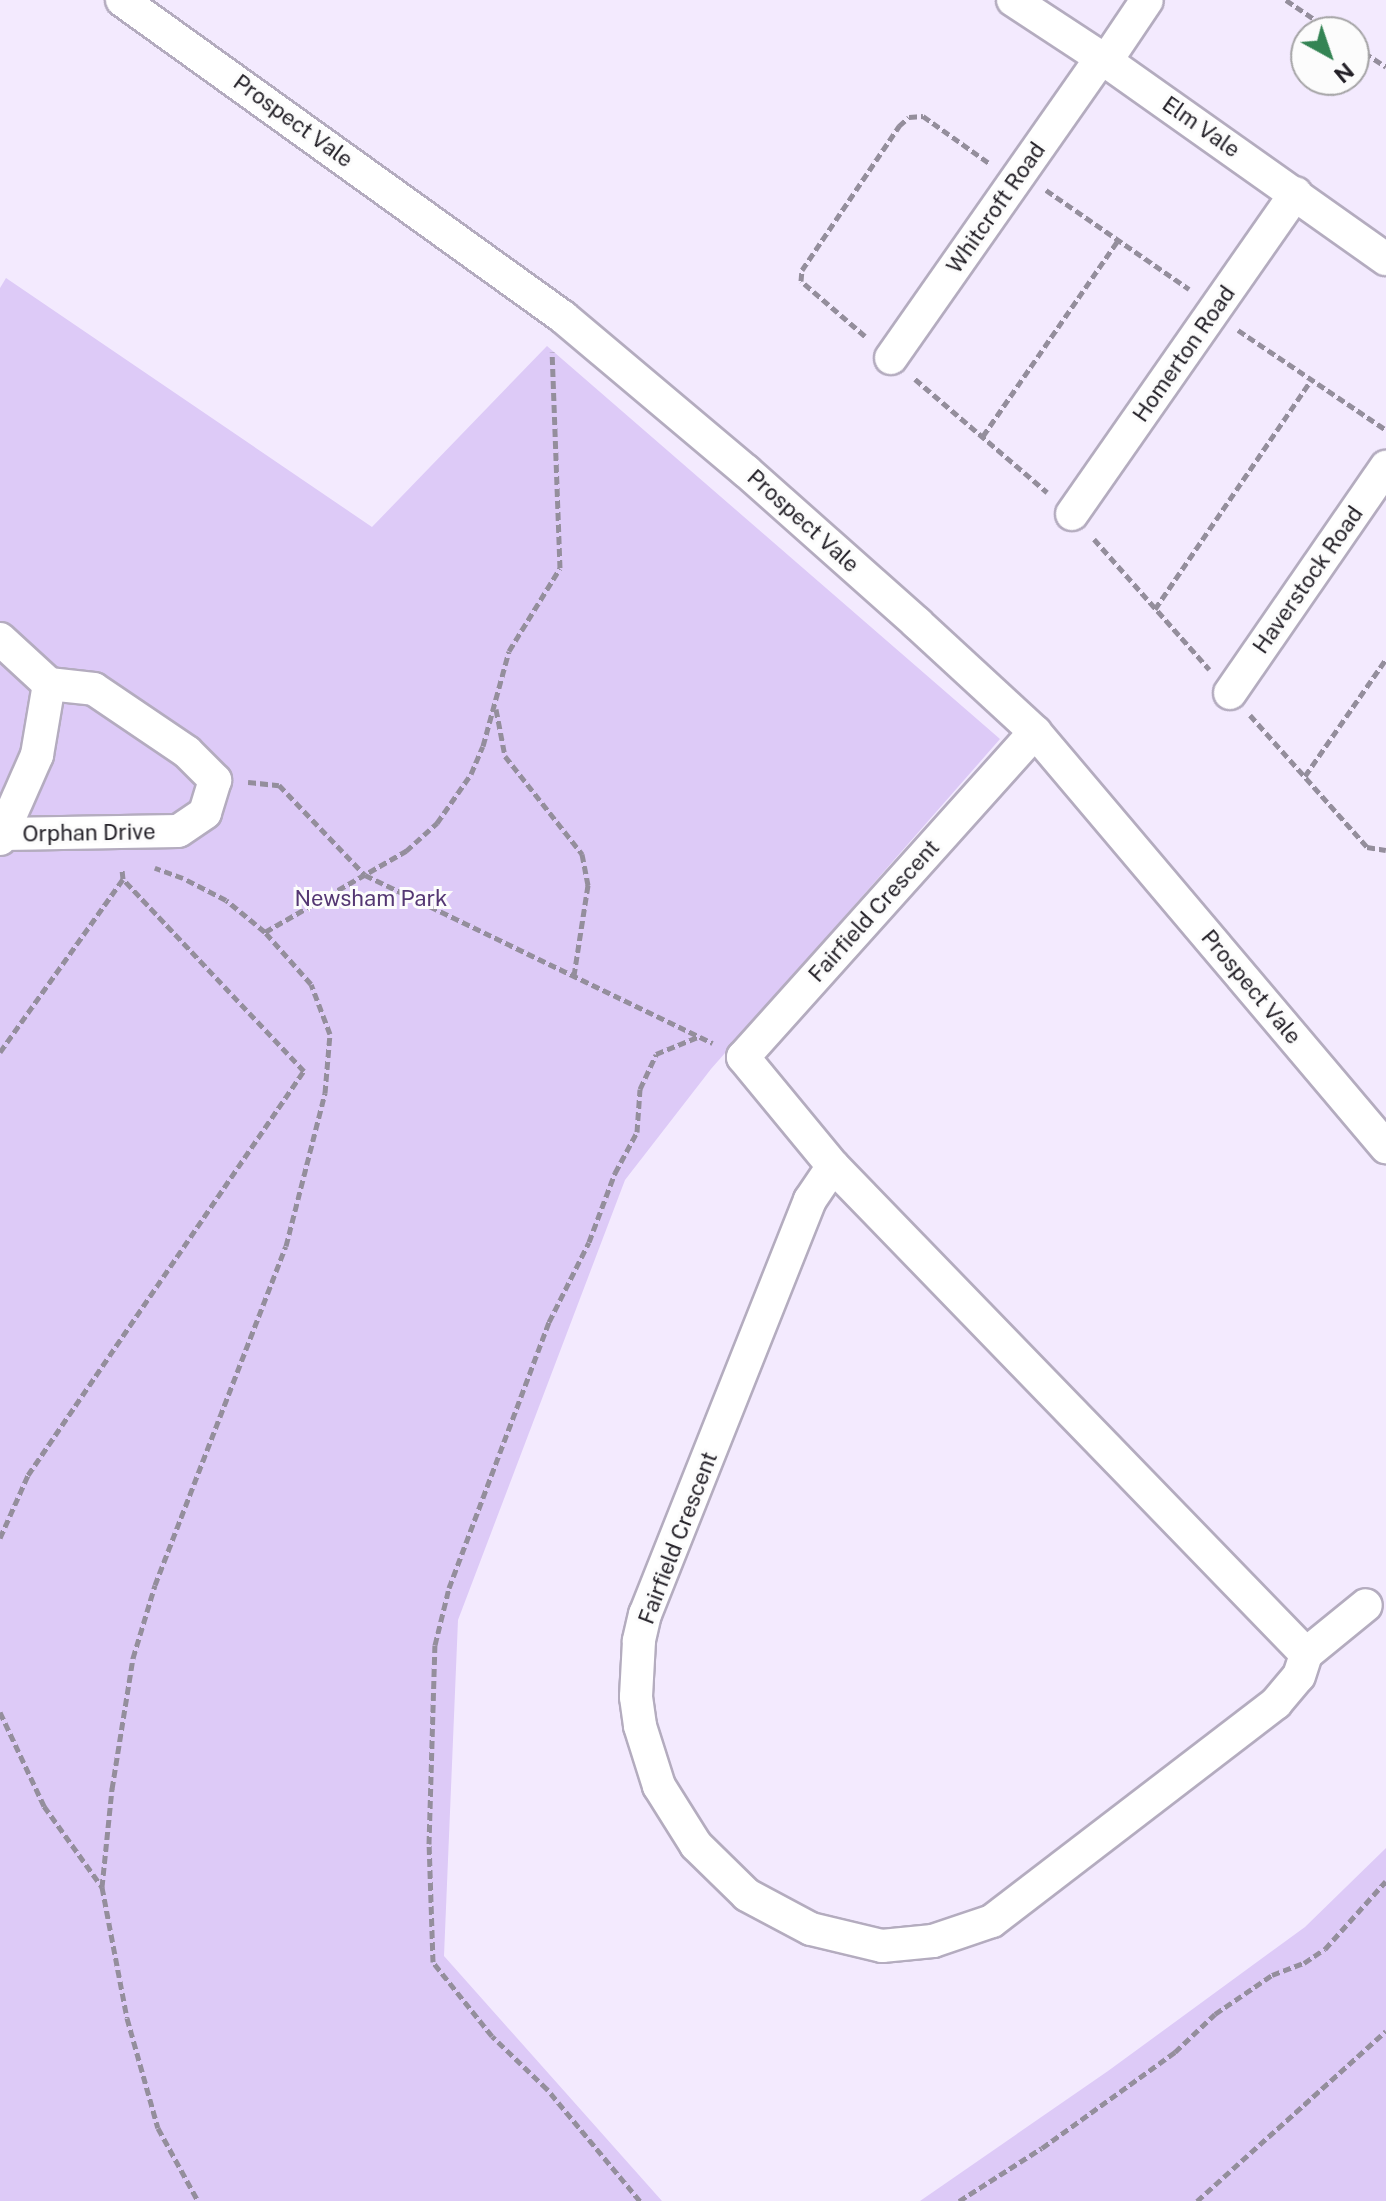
<!DOCTYPE html>
<style>
body{margin:0}
#map{position:relative;width:1386px;height:2201px;overflow:hidden;background:#f3eafe;font-family:"Public Sans",sans-serif}
div>[style]{position:absolute}
.green>*{inset:0;background:#ddcaf7}
.path>*{height:5px;margin-top:-2.5px;transform-origin:0;background:repeating-linear-gradient(90deg,#948e9c 0 8px,transparent 0 12px)}
.roads{filter:drop-shadow(2px 0 #b4acbf) drop-shadow(-2px 0 #b4acbf) drop-shadow(0 2px #b4acbf) drop-shadow(0 -2px #b4acbf)}
.minor>*{height:32px;margin:-16px;padding:0 16px;transform-origin:16px;border-radius:16px;background:#fff}
span{translate:-50% -50%;white-space:nowrap;text-align:center;line-height:1.15;-webkit-text-stroke:6px #fcfcfc;paint-order:stroke}
.street-label{font-size:22px;color:#221f26}
.park-label{font-size:22px;color:#543773}
.north{position:absolute;left:1290px;top:16px;width:80px;height:80px;box-sizing:border-box;background:#fcfcfc;border:2px solid #a5a4a6;border-radius:50%;rotate:140deg;font-size:22px;font-weight:700;line-height:32px;text-align:center;color:#221f26}
.north::after{content:'';display:block;margin:auto;width:28px;height:36px;background:#348454;clip-path:polygon(50% 0,100% 100%,50% 72%,0 100%)}
</style>
<div id="map">
<div class="green">
<div style="clip-path:polygon(6px 278px,372px 527px,547px 346px,1000px 739px,711px 1069px,625px 1180px,458px 1620px,444px 1956px,662px 2201px,0 2201px,0 288px)"></div>
<div style="clip-path:polygon(1386px 1848px,1386px 2201px,920px 2201px,1108px 2071px,1305px 1927px)"></div>
</div>
<div class="path">
<div style="left:1286px;top:0;width:57px;rotate:34.2deg"></div>
<div style="left:1354px;top:46px;width:38px;rotate:33deg"></div>
<div style="left:1046px;top:190px;width:174px;rotate:34.7deg"></div>
<div style="left:1238px;top:330px;width:179px;rotate:34deg"></div>
<div style="left:865px;top:336px;width:84px;rotate:-139.3deg"></div>
<div style="left:801px;top:281px;width:11px;rotate:-85deg"></div>
<div style="left:802px;top:270px;width:174px;rotate:-56deg"></div>
<div style="left:899px;top:126px;width:13px;rotate:-42deg"></div>
<div style="left:909px;top:117px;width:14px;rotate:-4deg"></div>
<div style="left:923px;top:116px;width:81px;rotate:35.5deg"></div>
<div style="left:915px;top:379px;width:174px;rotate:40.6deg"></div>
<div style="left:983px;top:436px;width:238px;rotate:-55.4deg"></div>
<div style="left:1094px;top:539px;width:174px;rotate:48.5deg"></div>
<div style="left:1155px;top:609px;width:277px;rotate:-55.7deg"></div>
<div style="left:496px;top:709px;width:48px;rotate:79.2deg"></div>
<div style="left:505px;top:756px;width:125px;rotate:51.8deg"></div>
<div style="left:582px;top:854px;width:32px;rotate:79deg"></div>
<div style="left:588px;top:885px;width:91px;rotate:98.8deg"></div>
<div style="left:1250px;top:715px;width:176px;rotate:48.4deg"></div>
<div style="left:1367px;top:847px;width:19px;rotate:9deg"></div>
<div style="left:1305px;top:776px;width:142px;rotate:-55.3deg"></div>
<div style="left:248px;top:782px;width:31px;rotate:6deg"></div>
<div style="left:279px;top:785px;width:124px;rotate:46.3deg"></div>
<div style="left:365px;top:875px;width:386px;rotate:25.8deg"></div>
<div style="left:265px;top:932px;width:163px;rotate:-29.9deg"></div>
<div style="left:406px;top:851px;width:42px;rotate:-42.1deg"></div>
<div style="left:437px;top:823px;width:60px;rotate:-55.2deg"></div>
<div style="left:471px;top:774px;width:30px;rotate:-67deg"></div>
<div style="left:483px;top:746px;width:98px;rotate:-74.7deg"></div>
<div style="left:509px;top:651px;width:97px;rotate:-58.4deg"></div>
<div style="left:560px;top:568px;width:216px;rotate:-92.1deg"></div>
<div style="left:0;top:1052px;width:212px;rotate:-54.6deg"></div>
<div style="left:123px;top:879px;width:10px;rotate:-96deg"></div>
<div style="left:0;top:1538px;width:69px;rotate:-66deg"></div>
<div style="left:28px;top:1475px;width:489px;rotate:-55.7deg"></div>
<div style="left:304px;top:1071px;width:264px;rotate:-133.3deg"></div>
<div style="left:0;top:1712px;width:104px;rotate:64.9deg"></div>
<div style="left:44px;top:1806px;width:100px;rotate:54.4deg"></div>
<div style="left:102px;top:1887px;width:133px;rotate:79.2deg"></div>
<div style="left:127px;top:2018px;width:114px;rotate:74.3deg"></div>
<div style="left:158px;top:2128px;width:83px;rotate:61.3deg"></div>
<div style="left:102px;top:1887px;width:99px;rotate:-84.2deg"></div>
<div style="left:112px;top:1789px;width:133px;rotate:-80.9deg"></div>
<div style="left:133px;top:1658px;width:76px;rotate:-73.2deg"></div>
<div style="left:155px;top:1585px;width:363px;rotate:-68.9deg"></div>
<div style="left:286px;top:1246px;width:158px;rotate:-75.7deg"></div>
<div style="left:325px;top:1093px;width:59px;rotate:-85.2deg"></div>
<div style="left:330px;top:1034px;width:53px;rotate:-110.8deg"></div>
<div style="left:311px;top:984px;width:69px;rotate:-131.5deg"></div>
<div style="left:265px;top:932px;width:50px;rotate:-140.6deg"></div>
<div style="left:226px;top:900px;width:48px;rotate:-152.9deg"></div>
<div style="left:183px;top:878px;width:30px;rotate:-160deg"></div>
<div style="left:640px;top:2201px;width:146px;rotate:-129.7deg"></div>
<div style="left:547px;top:2089px;width:76px;rotate:-136.1deg"></div>
<div style="left:492px;top:2036px;width:95px;rotate:-128.6deg"></div>
<div style="left:433px;top:1962px;width:118px;rotate:-91.9deg"></div>
<div style="left:429px;top:1844px;width:199px;rotate:-88.3deg"></div>
<div style="left:435px;top:1645px;width:59px;rotate:-76.2deg"></div>
<div style="left:449px;top:1588px;width:284px;rotate:-69.4deg"></div>
<div style="left:549px;top:1322px;width:89px;rotate:-63.4deg"></div>
<div style="left:589px;top:1242px;width:74px;rotate:-69.4deg"></div>
<div style="left:615px;top:1173px;width:47px;rotate:-61.8deg"></div>
<div style="left:637px;top:1132px;width:43px;rotate:-86deg"></div>
<div style="left:640px;top:1089px;width:38px;rotate:-65deg"></div>
<div style="left:656px;top:1054px;width:48px;rotate:-22.2deg"></div>
<div style="left:959px;top:2201px;width:98px;rotate:-32.6deg"></div>
<div style="left:1042px;top:2148px;width:164px;rotate:-35.8deg"></div>
<div style="left:1175px;top:2052px;width:55px;rotate:-43.5deg"></div>
<div style="left:1215px;top:2014px;width:69px;rotate:-34.4deg"></div>
<div style="left:1272px;top:1975px;width:34px;rotate:-21deg"></div>
<div style="left:1304px;top:1963px;width:25px;rotate:-34deg"></div>
<div style="left:1325px;top:1949px;width:91px;rotate:-48.1deg"></div>
<div style="left:1197px;top:2201px;width:254px;rotate:-42deg"></div>
</div>
<div class="roads">
<div class="minor">
<div style="left:122px;top:0;width:543px;rotate:35.71deg"></div>
<div style="left:563px;top:317px;width:239px;rotate:40.1deg"></div>
<div style="left:746px;top:471px;width:229px;rotate:41.6deg"></div>
<div style="left:917px;top:623px;width:161px;rotate:42.7deg"></div>
<div style="left:1035px;top:732px;width:544px;rotate:49.78deg"></div>
<div style="left:1013px;top:0;width:111px;rotate:33.3deg"></div>
<div style="left:1106px;top:61px;width:343px;rotate:35.3deg"></div>
<div style="left:1106px;top:61px;width:73px;rotate:-56.1deg"></div>
<div style="left:891px;top:358px;width:366px;rotate:-55deg"></div>
<div style="left:1072px;top:514px;width:391px;rotate:-55.1deg"></div>
<div style="left:0;top:639px;width:67px;rotate:42.6deg"></div>
<div style="left:49px;top:684px;width:45px;rotate:6.3deg"></div>
<div style="left:94px;top:689px;width:112px;rotate:34.1deg"></div>
<div style="left:187px;top:752px;width:40px;rotate:45deg"></div>
<div style="left:215px;top:780px;width:34px;rotate:107deg"></div>
<div style="left:205px;top:813px;width:32px;rotate:146deg"></div>
<div style="left:178px;top:831px;width:174px;rotate:179deg"></div>
<div style="left:1230px;top:693px;width:275px;rotate:-55.4deg"></div>
<div style="left:1035px;top:732px;width:437px;rotate:131.9deg"></div>
<div style="left:743px;top:1057px;width:141px;rotate:50.5deg"></div>
<div style="left:833px;top:1166px;width:680px;rotate:45.89deg"></div>
<div style="left:0;top:839px;width:92px;rotate:-66.2deg"></div>
<div style="left:37px;top:755px;width:72px;rotate:-80.4deg"></div>
<div style="left:833px;top:1166px;width:41px;rotate:124.1deg"></div>
<div style="left:810px;top:1200px;width:446px;rotate:111.7deg"></div>
<div style="left:645px;top:1614px;width:28px;rotate:103deg"></div>
<div style="left:639px;top:1641px;width:56px;rotate:93.1deg"></div>
<div style="left:636px;top:1697px;width:29px;rotate:82deg"></div>
<div style="left:640px;top:1726px;width:63px;rotate:72.4deg"></div>
<div style="left:659px;top:1786px;width:70px;rotate:57.9deg"></div>
<div style="left:696px;top:1845px;width:71px;rotate:44.4deg"></div>
<div style="left:747px;top:1895px;width:72px;rotate:28deg"></div>
<div style="left:811px;top:1929px;width:73px;rotate:13.5deg"></div>
<div style="left:882px;top:1946px;width:51px;rotate:-5.6deg"></div>
<div style="left:933px;top:1941px;width:62px;rotate:-18.7deg"></div>
<div style="left:992px;top:1921px;width:358px;rotate:-37.5deg"></div>
<div style="left:1276px;top:1703px;width:35px;rotate:-50deg"></div>
<div style="left:1299px;top:1676px;width:23px;rotate:-72deg"></div>
<div style="left:1306px;top:1654px;width:77px;rotate:-39.2deg"></div>
</div>
</div>
<div class="street-label">
<span style="left:293px;top:121px;rotate:36deg">Prospect Vale</span>
<span style="left:1201px;top:127px;rotate:35deg">Elm Vale</span>
<span style="left:996px;top:208px;rotate:-55deg">Whitcroft Road</span>
<span style="left:1184px;top:354px;rotate:-55deg">Homerton Road</span>
<span style="left:803px;top:521px;rotate:42deg">Prospect Vale</span>
<span style="left:1308px;top:580px;rotate:-55deg">Haverstock Road</span>
<span style="left:89px;top:833px;rotate:-1deg">Orphan Drive</span>
<span style="left:874px;top:911px;rotate:-48deg">Fairfield Crescent</span>
<span style="left:1251px;top:987px;rotate:50deg">Prospect Vale</span>
<span style="left:678px;top:1538px;rotate:-69deg">Fairfield Crescent</span>
</div>
<div class="park-label">
<span style="left:371px;top:899px">Newsham Park</span>
</div>
<div class="north">N</div>
</div>
